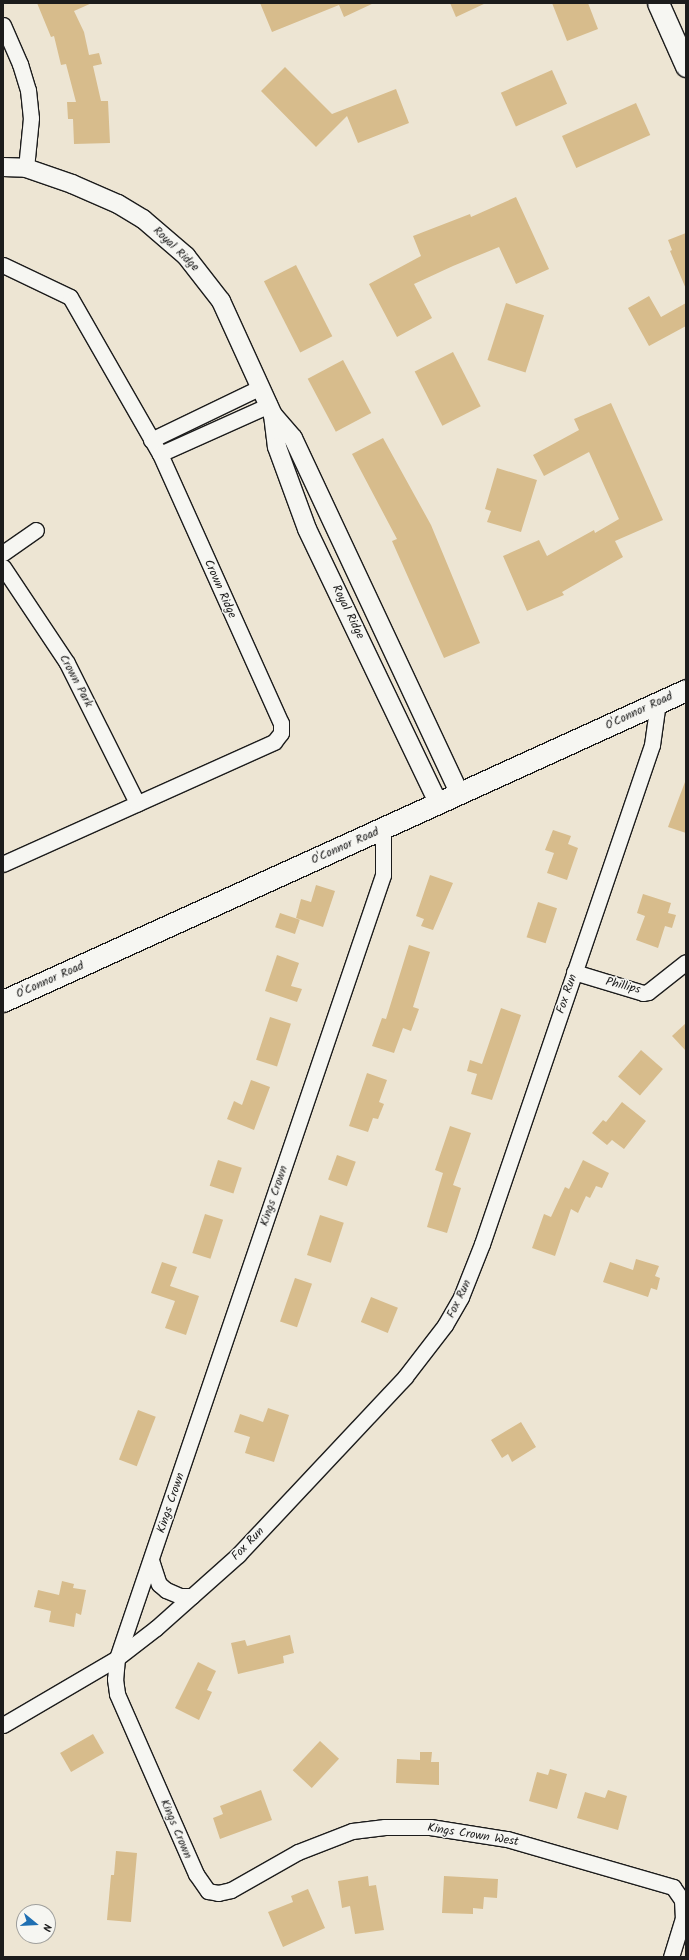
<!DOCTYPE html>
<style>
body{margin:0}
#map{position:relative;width:689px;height:1960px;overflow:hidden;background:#ede5d3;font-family:Kalam,sans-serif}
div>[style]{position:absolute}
.building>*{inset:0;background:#d7bc8c;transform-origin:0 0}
.roads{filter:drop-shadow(1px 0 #1c1c1c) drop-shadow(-1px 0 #1c1c1c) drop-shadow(0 1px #1c1c1c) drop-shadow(0 -1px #1c1c1c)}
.minor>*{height:15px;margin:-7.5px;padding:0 7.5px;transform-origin:7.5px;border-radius:7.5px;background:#f6f6f2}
.tertiary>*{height:18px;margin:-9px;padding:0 9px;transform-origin:9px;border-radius:9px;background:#f6f6f2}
.secondary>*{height:21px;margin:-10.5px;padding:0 10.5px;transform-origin:10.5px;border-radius:10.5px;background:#f6f6f2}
span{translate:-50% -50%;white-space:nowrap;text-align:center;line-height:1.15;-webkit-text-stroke:3px #f6f6f2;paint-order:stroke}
.street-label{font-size:12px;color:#1c1c1c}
.frame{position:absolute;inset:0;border:4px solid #1c1c1c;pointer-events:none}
.north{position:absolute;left:16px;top:1904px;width:40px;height:40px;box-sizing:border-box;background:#f6f6f2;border:1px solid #9f9f9c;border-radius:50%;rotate:108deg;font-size:11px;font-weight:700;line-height:16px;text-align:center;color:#1c1c1c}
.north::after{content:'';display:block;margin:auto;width:14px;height:18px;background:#1f6fb2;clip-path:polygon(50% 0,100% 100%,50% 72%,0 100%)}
</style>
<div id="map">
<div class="building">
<div style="clip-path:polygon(37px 3px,92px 3px,74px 11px,84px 32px,89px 55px,99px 53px,102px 64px,93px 66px,101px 101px,108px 101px,110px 143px,74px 144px,73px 119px,68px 119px,67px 102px,76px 102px,66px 64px,61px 65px,54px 36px,51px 37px)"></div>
<div style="clip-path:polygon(260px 3px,374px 3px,344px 17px,339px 5px,272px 32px)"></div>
<div style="clip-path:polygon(450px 3px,486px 3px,456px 17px)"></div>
<div style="clip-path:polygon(552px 3px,588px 3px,598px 29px,567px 41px)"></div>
<div style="clip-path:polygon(285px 67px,332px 114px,396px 89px,409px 123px,358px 143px,347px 116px,316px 147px,261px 91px)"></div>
<div style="left:552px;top:70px;width:37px;height:56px;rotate:66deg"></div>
<div style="left:636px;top:103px;width:35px;height:81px;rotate:66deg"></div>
<div style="clip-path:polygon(516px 197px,549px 269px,516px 284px,499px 247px,453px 266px,414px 284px,432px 318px,397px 337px,369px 284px,421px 256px,413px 236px,470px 214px,471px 217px)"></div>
<div style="clip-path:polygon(686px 233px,686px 289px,670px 251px,672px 250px,668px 240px)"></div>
<div style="left:296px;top:265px;width:80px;height:36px;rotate:63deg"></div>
<div style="clip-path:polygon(649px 296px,661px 317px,686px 303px,686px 326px,649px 346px,628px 308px)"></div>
<div style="left:506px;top:303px;width:40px;height:60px;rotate:18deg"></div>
<div style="left:453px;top:352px;width:61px;height:43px;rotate:63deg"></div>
<div style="left:343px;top:360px;width:60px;height:40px;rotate:62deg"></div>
<div style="clip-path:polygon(611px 403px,663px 520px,615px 541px,623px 557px,562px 592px,564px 595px,527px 611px,503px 556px,539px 540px,547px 556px,594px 530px,595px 533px,619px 519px,589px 452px,544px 476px,533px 455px,579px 430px,574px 419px)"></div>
<div style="clip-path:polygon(383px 438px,431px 525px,480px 643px,444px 658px,392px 541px,397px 539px,352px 454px)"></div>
<div style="clip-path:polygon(497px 468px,537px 480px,521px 532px,487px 522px,491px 511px,485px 509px)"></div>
<div style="clip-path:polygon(685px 782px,686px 782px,686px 833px,668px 827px)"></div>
<div style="clip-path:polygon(553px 830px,571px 836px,568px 844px,578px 848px,567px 880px,547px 873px,554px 853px,545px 850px)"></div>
<div style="clip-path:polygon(430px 875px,453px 883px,433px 930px,421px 926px,424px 919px,416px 916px)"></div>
<div style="clip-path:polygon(316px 885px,335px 891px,323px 927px,296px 918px,301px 899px,311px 902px)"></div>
<div style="clip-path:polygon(643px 894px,671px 903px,668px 913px,676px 915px,672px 928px,665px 926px,658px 948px,636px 940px,645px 916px,637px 913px)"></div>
<div style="left:538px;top:902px;width:20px;height:37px;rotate:18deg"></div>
<div style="left:280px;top:913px;width:21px;height:15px;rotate:19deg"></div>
<div style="clip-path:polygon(409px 945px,430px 952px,413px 1007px,419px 1009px,411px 1031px,403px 1028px,394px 1053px,372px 1046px,382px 1018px,386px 1019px)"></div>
<div style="clip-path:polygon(277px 955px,299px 963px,291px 986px,302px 989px,297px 1002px,265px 991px)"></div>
<div style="clip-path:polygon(501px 1008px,521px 1015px,492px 1100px,471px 1094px,477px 1074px,467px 1071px,470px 1060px,482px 1064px)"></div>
<div style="left:270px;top:1017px;width:22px;height:45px;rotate:18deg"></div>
<div style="clip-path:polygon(686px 1023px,686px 1051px,672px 1036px)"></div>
<div style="left:641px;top:1050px;width:29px;height:35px;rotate:41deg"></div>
<div style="clip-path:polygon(367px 1073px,387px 1080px,379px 1102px,384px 1104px,378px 1119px,373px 1118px,368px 1132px,349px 1126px)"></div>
<div style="clip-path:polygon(251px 1080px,270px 1087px,254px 1130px,227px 1119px,234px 1101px,242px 1105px)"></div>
<div style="clip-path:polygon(622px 1102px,646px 1121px,624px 1149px,612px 1140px,607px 1145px,592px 1133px,603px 1120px,606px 1122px)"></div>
<div style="clip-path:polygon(450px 1126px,471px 1133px,453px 1185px,461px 1188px,447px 1233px,427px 1227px,443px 1173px,435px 1170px)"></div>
<div style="left:337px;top:1155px;width:20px;height:26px;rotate:20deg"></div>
<div style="left:218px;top:1160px;width:25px;height:27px;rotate:18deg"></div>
<div style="clip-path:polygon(583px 1160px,609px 1173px,602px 1188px,596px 1186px,590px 1198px,586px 1196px,578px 1213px,571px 1209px,555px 1256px,532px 1248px,544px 1214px,551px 1217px,565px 1187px,569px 1189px)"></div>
<div style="left:205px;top:1214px;width:19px;height:41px;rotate:18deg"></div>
<div style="left:320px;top:1215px;width:25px;height:42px;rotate:18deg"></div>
<div style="clip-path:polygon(636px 1259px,659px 1266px,655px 1276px,660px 1278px,657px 1290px,651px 1288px,648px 1297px,603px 1282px,610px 1262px,633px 1270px)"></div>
<div style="clip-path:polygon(162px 1262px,177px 1267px,170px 1286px,199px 1296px,186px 1335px,165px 1328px,175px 1301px,151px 1293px)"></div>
<div style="left:295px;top:1278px;width:18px;height:46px;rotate:19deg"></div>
<div style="left:371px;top:1297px;width:29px;height:27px;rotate:22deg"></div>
<div style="clip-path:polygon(268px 1408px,289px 1415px,274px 1462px,245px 1453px,250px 1437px,234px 1432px,240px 1414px,263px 1422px)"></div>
<div style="left:138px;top:1410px;width:19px;height:53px;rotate:21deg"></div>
<div style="clip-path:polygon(521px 1422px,536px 1447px,512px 1462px,508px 1454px,502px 1458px,491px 1440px)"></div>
<div style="clip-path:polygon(62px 1581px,74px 1584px,73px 1588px,86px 1590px,81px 1615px,76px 1613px,74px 1627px,49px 1622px,51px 1611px,34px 1607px,38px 1590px,59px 1595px)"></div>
<div style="clip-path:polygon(290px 1635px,294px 1653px,283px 1656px,284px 1663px,238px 1674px,231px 1643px,245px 1640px,247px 1646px)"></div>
<div style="clip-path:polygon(198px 1662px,216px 1671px,207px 1690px,212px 1692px,199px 1720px,175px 1708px)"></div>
<div style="left:93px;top:1734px;width:22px;height:38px;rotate:60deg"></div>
<div style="left:320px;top:1741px;width:26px;height:40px;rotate:43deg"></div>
<div style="clip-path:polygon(420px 1752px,432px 1752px,431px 1762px,439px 1762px,439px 1785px,396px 1783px,397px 1759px,420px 1760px)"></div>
<div style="clip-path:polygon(550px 1769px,567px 1774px,557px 1809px,529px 1801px,537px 1772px,548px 1775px)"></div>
<div style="clip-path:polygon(261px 1790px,272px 1820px,220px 1839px,213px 1818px,223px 1814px,220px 1806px)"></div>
<div style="clip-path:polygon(608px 1790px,627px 1796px,618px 1830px,577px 1818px,585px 1792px,605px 1798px)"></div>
<div style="clip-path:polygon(116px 1851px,137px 1853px,131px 1922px,107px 1920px,111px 1875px,114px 1875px)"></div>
<div style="clip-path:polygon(368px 1876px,369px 1886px,376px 1885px,384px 1930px,355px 1934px,350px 1906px,342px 1908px,338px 1881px)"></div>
<div style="clip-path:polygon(444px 1876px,498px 1879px,497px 1898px,484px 1897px,483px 1909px,473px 1908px,473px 1914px,442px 1913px)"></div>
<div style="clip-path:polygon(308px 1889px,325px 1928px,283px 1947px,268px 1912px,293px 1902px,291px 1896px)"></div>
</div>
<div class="roads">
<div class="minor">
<div style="left:3px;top:25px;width:43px;rotate:66.4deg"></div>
<div style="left:20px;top:64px;width:27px;rotate:73deg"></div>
<div style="left:28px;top:90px;width:28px;rotate:84deg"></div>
<div style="left:31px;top:118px;width:50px;rotate:95.7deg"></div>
<div style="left:3px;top:265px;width:74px;rotate:25.5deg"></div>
<div style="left:70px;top:297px;width:181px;rotate:60.2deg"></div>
<div style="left:160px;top:454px;width:295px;rotate:65.8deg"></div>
<div style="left:281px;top:723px;width:10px;rotate:90deg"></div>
<div style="left:281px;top:733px;width:11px;rotate:128deg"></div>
<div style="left:274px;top:742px;width:297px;rotate:155.8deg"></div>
<div style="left:151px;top:440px;width:122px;rotate:-25.7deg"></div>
<div style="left:160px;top:454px;width:120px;rotate:-24.2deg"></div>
<div style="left:3px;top:553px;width:40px;rotate:-34.9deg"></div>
<div style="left:3px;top:567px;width:115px;rotate:56.3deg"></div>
<div style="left:67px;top:663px;width:157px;rotate:63.4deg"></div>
<div style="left:383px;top:829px;width:46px;rotate:90deg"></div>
<div style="left:383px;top:875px;width:827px;rotate:108.76deg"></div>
<div style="left:117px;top:1658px;width:21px;rotate:95deg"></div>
<div style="left:115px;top:1679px;width:15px;rotate:82deg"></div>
<div style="left:117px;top:1694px;width:197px;rotate:66.3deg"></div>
<div style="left:196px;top:1874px;width:21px;rotate:55deg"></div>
<div style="left:208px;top:1891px;width:10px;rotate:11deg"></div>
<div style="left:218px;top:1893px;width:13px;rotate:-13deg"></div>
<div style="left:231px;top:1890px;width:77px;rotate:-29.6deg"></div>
<div style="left:298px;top:1852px;width:58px;rotate:-21.3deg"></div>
<div style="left:352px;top:1831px;width:33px;rotate:-7deg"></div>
<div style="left:385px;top:1827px;width:45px"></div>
<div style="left:430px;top:1827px;width:78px;rotate:8.9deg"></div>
<div style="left:507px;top:1839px;width:173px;rotate:16.1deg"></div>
<div style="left:673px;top:1887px;width:16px;rotate:55deg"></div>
<div style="left:682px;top:1900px;width:18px;rotate:87deg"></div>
<div style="left:683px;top:1918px;width:41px;rotate:107.1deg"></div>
<div style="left:574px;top:972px;width:72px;rotate:16.9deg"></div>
<div style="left:643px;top:993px;width:5px;rotate:-11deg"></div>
<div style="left:648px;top:992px;width:48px;rotate:-38.3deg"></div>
<div style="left:151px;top:1560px;width:25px;rotate:72deg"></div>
<div style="left:159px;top:1584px;width:9px;rotate:41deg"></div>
<div style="left:166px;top:1590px;width:15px;rotate:23deg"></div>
<div style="left:180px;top:1596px;width:12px"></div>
<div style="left:3px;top:1725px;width:132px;rotate:-30.4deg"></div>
<div style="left:117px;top:1658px;width:49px;rotate:-37.6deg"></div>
<div style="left:156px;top:1628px;width:110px;rotate:-41.7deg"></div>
<div style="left:238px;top:1555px;width:244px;rotate:-46.8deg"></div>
<div style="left:405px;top:1377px;width:66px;rotate:-52.4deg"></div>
<div style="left:445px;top:1325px;width:32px;rotate:-60deg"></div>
<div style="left:461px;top:1297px;width:57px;rotate:-68.4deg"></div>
<div style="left:482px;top:1244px;width:527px;rotate:-71.19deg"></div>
<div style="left:652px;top:745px;width:43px;rotate:-82.1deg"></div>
</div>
<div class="tertiary">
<div style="left:3px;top:167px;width:23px;rotate:2deg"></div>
<div style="left:26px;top:168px;width:49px;rotate:19.2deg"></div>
<div style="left:72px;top:184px;width:50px;rotate:23.5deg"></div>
<div style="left:118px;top:204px;width:29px;rotate:31deg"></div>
<div style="left:143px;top:219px;width:57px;rotate:40.7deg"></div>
<div style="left:186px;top:256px;width:57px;rotate:52.1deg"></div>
<div style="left:221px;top:301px;width:125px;rotate:65.5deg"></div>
<div style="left:273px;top:415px;width:32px;rotate:83deg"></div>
<div style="left:277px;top:447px;width:87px;rotate:69.9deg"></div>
<div style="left:307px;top:529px;width:305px;rotate:64.4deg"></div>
<div style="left:273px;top:415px;width:30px;rotate:49deg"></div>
<div style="left:293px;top:438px;width:393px;rotate:64.9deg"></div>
</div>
<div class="secondary">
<div style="left:658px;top:3px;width:69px;rotate:66deg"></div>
<div style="left:3px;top:1001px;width:750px;rotate:-24.48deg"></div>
</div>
</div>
<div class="street-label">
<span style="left:176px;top:249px;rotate:44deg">Royal Ridge</span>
<span style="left:220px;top:589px;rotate:66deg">Crown Ridge</span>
<span style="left:348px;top:612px;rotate:64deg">Royal Ridge</span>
<span style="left:76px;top:681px;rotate:62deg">Crown Park</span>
<span style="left:639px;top:711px;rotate:-25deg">O'Connor Road</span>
<span style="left:345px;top:846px;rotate:-24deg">O'Connor Road</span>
<span style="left:50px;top:980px;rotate:-24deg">O'Connor Road</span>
<span style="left:623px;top:986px;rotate:14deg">Phillips</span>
<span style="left:567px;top:994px;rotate:-71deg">Fox Run</span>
<span style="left:274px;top:1196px;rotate:-71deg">Kings Crown</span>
<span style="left:459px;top:1299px;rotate:-64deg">Fox Run</span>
<span style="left:171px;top:1503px;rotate:-71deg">Kings Crown</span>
<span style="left:248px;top:1544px;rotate:-46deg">Fox Run</span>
<span style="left:176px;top:1829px;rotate:67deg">Kings Crown</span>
<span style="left:473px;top:1835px;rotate:9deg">Kings Crown West</span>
</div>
<div class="frame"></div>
<div class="north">N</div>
</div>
